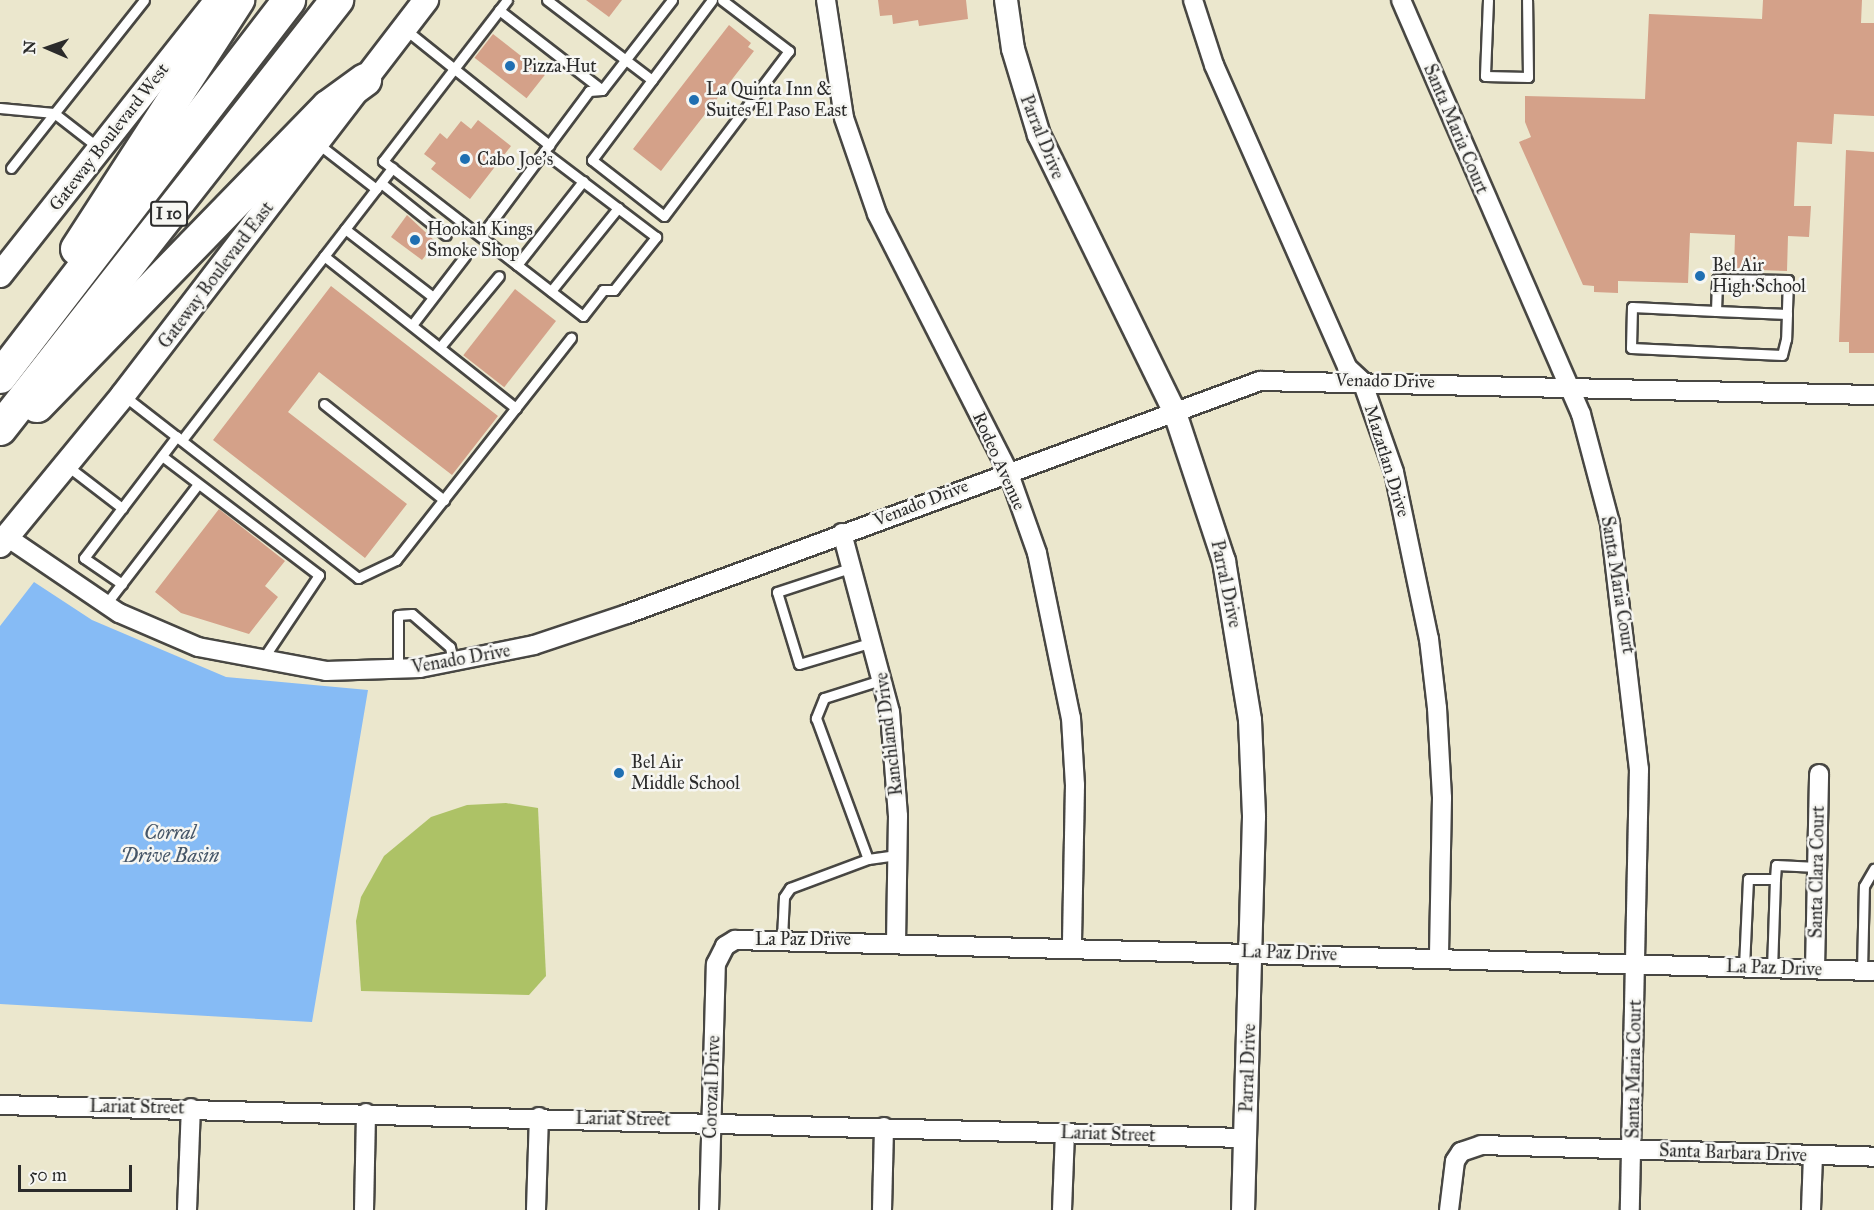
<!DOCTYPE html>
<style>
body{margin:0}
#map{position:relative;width:1874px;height:1210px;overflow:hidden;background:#ebe7cd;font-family:"IM FELL Great Primer",serif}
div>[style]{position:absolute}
.green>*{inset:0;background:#adc266}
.water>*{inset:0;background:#86bbf5}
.building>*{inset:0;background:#d4a189;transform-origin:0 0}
.roads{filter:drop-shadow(2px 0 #484743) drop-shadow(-2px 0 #484743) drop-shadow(0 2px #484743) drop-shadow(0 -2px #484743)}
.service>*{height:9px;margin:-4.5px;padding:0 4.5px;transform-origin:4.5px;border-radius:4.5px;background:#fff}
.minor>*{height:18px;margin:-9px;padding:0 9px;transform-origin:9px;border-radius:9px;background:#fff}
.tertiary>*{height:22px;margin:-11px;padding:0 11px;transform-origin:11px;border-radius:11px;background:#fff}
.secondary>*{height:24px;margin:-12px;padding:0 12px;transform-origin:12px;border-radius:12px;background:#fff}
.motorway>*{height:32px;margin:-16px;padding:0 16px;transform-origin:16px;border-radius:16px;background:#fff}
.dots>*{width:16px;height:16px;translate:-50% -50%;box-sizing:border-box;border:3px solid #f6f6f2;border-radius:50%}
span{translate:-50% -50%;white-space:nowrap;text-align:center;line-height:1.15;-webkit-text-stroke:5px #f6f6f2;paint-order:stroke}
.shield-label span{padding:2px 4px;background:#f6f6f2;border:2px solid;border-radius:4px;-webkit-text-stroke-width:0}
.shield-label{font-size:16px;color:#2b2b2b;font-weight:700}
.poi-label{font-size:18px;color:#2b2b2b}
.left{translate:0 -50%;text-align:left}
.street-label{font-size:18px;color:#2b2b2b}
.water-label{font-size:20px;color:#465668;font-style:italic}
.north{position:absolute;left:18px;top:18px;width:60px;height:60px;-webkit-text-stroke:4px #f6f6f2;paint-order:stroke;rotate:272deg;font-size:16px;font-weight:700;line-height:24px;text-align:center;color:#2b2b2b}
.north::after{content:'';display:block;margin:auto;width:21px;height:27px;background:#2b2b2b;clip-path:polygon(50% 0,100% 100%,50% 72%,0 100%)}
.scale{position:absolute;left:18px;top:1165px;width:114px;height:27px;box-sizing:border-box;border:3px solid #2b2b2b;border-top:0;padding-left:8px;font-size:18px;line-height:21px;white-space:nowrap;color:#2b2b2b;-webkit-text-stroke:4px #f6f6f2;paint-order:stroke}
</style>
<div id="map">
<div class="green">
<div style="clip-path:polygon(506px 803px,538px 808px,546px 976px,529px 995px,361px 991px,356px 921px,361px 897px,384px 856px,431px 817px,467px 805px)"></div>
</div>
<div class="water">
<div style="clip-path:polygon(34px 582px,92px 620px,226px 677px,368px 690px,312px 1022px,0 1004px,0 626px)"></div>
</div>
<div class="building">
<div style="clip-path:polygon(586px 0,622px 0,609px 17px)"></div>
<div style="clip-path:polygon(878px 0,966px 0,968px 19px,919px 26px,918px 20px,893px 24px,892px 15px,880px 16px)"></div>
<div style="clip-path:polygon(1763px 0,1862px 0,1861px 23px,1874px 23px,1874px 116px,1834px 114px,1832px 144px,1797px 142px,1794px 206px,1811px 206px,1809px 237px,1788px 236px,1787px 271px,1734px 269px,1735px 235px,1690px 233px,1688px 283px,1618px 281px,1618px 293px,1594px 292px,1594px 286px,1583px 285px,1519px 142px,1531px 137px,1525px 122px,1525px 96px,1645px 99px,1649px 14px,1762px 19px)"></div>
<div style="clip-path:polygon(729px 25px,751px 43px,748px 47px,754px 51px,661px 171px,633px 149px)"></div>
<div style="left:493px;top:34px;width:66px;height:30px;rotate:38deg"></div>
<div style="clip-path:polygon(478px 120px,511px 146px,470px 199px,431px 169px,436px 163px,424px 154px,440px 133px,447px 139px,461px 121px,471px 129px)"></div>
<div style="clip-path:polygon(1846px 150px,1874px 152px,1874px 353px,1849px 353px,1849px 342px,1839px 342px)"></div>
<div style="clip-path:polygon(407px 215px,436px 242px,422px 260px,391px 237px)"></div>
<div style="clip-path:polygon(331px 286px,498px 416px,452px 475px,319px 372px,288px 412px,407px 504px,365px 558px,213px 440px)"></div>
<div style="left:515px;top:289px;width:52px;height:84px;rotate:38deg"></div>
<div style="clip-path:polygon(219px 509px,285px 561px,265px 586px,278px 597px,249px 634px,181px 613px,155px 592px)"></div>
</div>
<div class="roads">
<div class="service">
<div style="left:507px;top:0;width:203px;rotate:127.6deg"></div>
<div style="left:383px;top:161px;width:253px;rotate:37.8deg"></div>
<div style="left:583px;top:316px;width:33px;rotate:-52deg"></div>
<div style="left:603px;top:290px;width:11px"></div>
<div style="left:614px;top:290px;width:68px;rotate:-51.6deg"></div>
<div style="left:656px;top:237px;width:141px;rotate:-142.8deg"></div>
<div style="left:547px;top:0;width:132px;rotate:37.3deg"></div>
<div style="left:712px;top:0;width:200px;rotate:126.9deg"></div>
<div style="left:592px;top:160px;width:91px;rotate:37.9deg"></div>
<div style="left:664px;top:216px;width:207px;rotate:-52.9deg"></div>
<div style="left:789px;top:51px;width:84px;rotate:-142.7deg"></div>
<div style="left:1488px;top:0;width:76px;rotate:92.3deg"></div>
<div style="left:1485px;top:76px;width:43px;rotate:1.3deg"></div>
<div style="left:1528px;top:77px;width:77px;rotate:-90.7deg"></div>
<div style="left:499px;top:10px;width:130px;rotate:37.8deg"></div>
<div style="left:406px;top:30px;width:184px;rotate:38.8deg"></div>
<div style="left:0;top:108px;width:54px;rotate:5.3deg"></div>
<div style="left:54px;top:113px;width:57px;rotate:37.9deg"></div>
<div style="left:317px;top:143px;width:75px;rotate:37.9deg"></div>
<div style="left:11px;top:168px;width:214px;rotate:-51.6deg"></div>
<div style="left:381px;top:183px;width:83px;rotate:38.7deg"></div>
<div style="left:345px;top:229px;width:111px;rotate:37.7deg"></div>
<div style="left:481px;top:236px;width:181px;rotate:-53.3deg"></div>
<div style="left:589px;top:91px;width:13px;rotate:-4deg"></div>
<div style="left:602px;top:90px;width:114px;rotate:-52.1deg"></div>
<div style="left:324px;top:256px;width:245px;rotate:38.4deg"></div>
<div style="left:517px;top:265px;width:107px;rotate:-51.8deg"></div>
<div style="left:551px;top:291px;width:107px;rotate:-51.1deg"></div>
<div style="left:1716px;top:311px;width:32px;rotate:-88deg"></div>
<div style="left:1717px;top:279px;width:71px;rotate:0.8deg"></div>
<div style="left:1788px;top:280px;width:34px;rotate:92deg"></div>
<div style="left:1787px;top:314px;width:25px;rotate:92deg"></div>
<div style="left:1786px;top:339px;width:16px;rotate:104deg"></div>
<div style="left:1782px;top:355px;width:151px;rotate:-177.3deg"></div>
<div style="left:1631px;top:348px;width:41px;rotate:-88.6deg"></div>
<div style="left:1632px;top:307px;width:84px;rotate:2.7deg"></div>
<div style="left:1716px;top:311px;width:71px;rotate:2.4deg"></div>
<div style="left:412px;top:325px;width:87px;rotate:-52.5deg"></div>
<div style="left:440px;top:347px;width:92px;rotate:-50.3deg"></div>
<div style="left:123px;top:395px;width:298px;rotate:37.9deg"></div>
<div style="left:358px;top:578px;width:42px;rotate:-25.3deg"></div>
<div style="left:396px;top:560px;width:283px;rotate:-51.8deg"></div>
<div style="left:324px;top:404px;width:154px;rotate:38.7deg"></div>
<div style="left:182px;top:440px;width:344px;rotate:-52.3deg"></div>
<div style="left:162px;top:456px;width:197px;rotate:37.2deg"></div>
<div style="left:319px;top:575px;width:102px;rotate:123.8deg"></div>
<div style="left:66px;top:465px;width:71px;rotate:37.5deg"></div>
<div style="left:853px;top:567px;width:80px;rotate:161.8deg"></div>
<div style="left:777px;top:592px;width:75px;rotate:73deg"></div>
<div style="left:799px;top:664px;width:77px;rotate:-16.6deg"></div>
<div style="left:122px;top:584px;width:46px;rotate:-145.6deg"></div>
<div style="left:84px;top:558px;width:153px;rotate:-52.7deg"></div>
<div style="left:106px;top:604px;width:151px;rotate:-52.5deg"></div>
<div style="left:398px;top:670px;width:55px;rotate:-90deg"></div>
<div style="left:398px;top:615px;width:14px;rotate:-4deg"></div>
<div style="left:412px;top:614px;width:50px;rotate:41deg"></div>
<div style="left:450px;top:647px;width:15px;rotate:79deg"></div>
<div style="left:884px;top:679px;width:63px;rotate:162.4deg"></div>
<div style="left:824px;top:698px;width:22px;rotate:112deg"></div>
<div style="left:816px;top:718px;width:150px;rotate:69.8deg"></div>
<div style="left:868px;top:859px;width:29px;rotate:-8deg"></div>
<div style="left:1775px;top:879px;width:14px;rotate:-86deg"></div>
<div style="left:1776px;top:865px;width:41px;rotate:2.8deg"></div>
<div style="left:782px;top:938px;width:41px;rotate:-87.2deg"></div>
<div style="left:784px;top:897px;width:11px;rotate:-56deg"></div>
<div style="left:790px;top:888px;width:83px;rotate:-20.4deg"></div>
<div style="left:1744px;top:967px;width:88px;rotate:-87.4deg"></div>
<div style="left:1748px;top:879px;width:27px"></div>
<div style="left:1775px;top:879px;width:89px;rotate:91.9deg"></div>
<div style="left:1862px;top:971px;width:85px;rotate:-88.7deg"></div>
<div style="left:1864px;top:886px;width:20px;rotate:-60deg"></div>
</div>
<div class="minor">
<div style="left:826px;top:0;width:119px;rotate:81.3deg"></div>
<div style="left:844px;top:118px;width:102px;rotate:71deg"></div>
<div style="left:877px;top:214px;width:288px;rotate:63deg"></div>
<div style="left:1008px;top:471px;width:87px;rotate:70.5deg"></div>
<div style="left:1037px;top:553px;width:168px;rotate:78.4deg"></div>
<div style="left:1071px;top:718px;width:67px;rotate:86.6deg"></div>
<div style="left:1075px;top:785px;width:161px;rotate:91.1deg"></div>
<div style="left:1193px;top:0;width:68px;rotate:72.1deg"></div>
<div style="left:1214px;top:65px;width:330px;rotate:66.2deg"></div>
<div style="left:1347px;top:367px;width:21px;rotate:43deg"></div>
<div style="left:1362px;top:381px;width:96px;rotate:70.6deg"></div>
<div style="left:1394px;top:472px;width:171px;rotate:78.2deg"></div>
<div style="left:1429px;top:639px;width:69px;rotate:83.4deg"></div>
<div style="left:1437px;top:708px;width:90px;rotate:86.8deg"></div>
<div style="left:1442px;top:798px;width:159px;rotate:91.1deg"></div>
<div style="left:1401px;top:0;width:451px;rotate:66.5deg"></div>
<div style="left:1581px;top:414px;width:113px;rotate:75.1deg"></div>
<div style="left:1610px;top:523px;width:248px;rotate:83.3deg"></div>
<div style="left:1639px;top:769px;width:441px;rotate:91.2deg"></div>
<div style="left:842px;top:533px;width:185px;rotate:75deg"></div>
<div style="left:890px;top:712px;width:104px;rotate:85.6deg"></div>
<div style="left:898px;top:816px;width:124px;rotate:90.9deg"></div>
<div style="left:7px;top:537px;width:135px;rotate:34.2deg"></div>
<div style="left:119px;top:613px;width:86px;rotate:23.3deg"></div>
<div style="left:198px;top:647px;width:130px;rotate:10.6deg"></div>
<div style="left:326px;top:671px;width:94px;rotate:-1.8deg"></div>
<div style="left:420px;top:668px;width:116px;rotate:-11.4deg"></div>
<div style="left:534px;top:645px;width:98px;rotate:-18.4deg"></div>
<div style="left:627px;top:614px;width:675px;rotate:-20.21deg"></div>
<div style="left:1260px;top:381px;width:614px;rotate:1.31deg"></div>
<div style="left:1815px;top:969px;width:195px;rotate:-88.8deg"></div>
<div style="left:0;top:1105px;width:1245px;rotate:1.52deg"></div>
<div style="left:187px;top:1210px;width:102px;rotate:-87.8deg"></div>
<div style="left:364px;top:1210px;width:97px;rotate:-88.8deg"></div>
<div style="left:536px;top:1210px;width:93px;rotate:-88.2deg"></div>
<div style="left:709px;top:1210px;width:246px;rotate:-88.4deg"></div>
<div style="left:716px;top:964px;width:20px;rotate:-63deg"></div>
<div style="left:725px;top:946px;width:12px;rotate:-31deg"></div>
<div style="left:735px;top:940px;width:1139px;rotate:1.56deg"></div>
<div style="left:882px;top:1210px;width:83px;rotate:-88.6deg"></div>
<div style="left:1062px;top:1210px;width:77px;rotate:-87.8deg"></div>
<div style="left:1449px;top:1210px;width:49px;rotate:-83deg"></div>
<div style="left:1455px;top:1161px;width:11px;rotate:-56deg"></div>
<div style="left:1461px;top:1152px;width:21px;rotate:-19deg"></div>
<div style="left:1481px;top:1145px;width:393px;rotate:1.7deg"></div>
<div style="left:1811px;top:1210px;width:54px;rotate:-87.9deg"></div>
</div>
<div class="tertiary">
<div style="left:1006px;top:0;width:49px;rotate:81.9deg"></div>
<div style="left:1013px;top:49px;width:90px;rotate:73.2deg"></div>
<div style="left:1039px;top:135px;width:306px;rotate:63.9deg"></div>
<div style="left:1174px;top:410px;width:159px;rotate:71.7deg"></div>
<div style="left:1224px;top:561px;width:161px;rotate:80.7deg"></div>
<div style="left:1250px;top:720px;width:97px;rotate:87.6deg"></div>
<div style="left:1254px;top:817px;width:393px;rotate:91.6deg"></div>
</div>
<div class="secondary">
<div style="left:0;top:275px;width:350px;rotate:-51.7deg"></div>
<div style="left:0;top:545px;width:194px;rotate:-50.6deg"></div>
<div style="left:123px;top:395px;width:498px;rotate:-52.5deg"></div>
</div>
<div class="motorway">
<div style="left:77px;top:249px;width:297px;rotate:-57.1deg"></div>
<div style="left:0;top:377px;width:475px;rotate:-52.5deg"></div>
<div style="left:37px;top:406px;width:417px;rotate:-45.8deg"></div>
<div style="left:328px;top:107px;width:46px;rotate:-36.1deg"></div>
<div style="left:0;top:429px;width:546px;rotate:-51.85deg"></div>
</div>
</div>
<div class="dots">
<div style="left:510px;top:66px;background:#1f6fb2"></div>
<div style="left:694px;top:100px;background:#1f6fb2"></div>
<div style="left:465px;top:159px;background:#1f6fb2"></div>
<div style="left:415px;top:240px;background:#1f6fb2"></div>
<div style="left:1700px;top:276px;background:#1f6fb2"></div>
<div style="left:619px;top:773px;background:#1f6fb2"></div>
</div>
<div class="shield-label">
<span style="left:169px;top:214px">I 10</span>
</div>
<div class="poi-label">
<span class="left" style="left:522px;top:66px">Pizza Hut</span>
<span class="left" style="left:706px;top:100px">La Quinta Inn &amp;<br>Suites El Paso East</span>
<span class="left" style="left:477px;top:159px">Cabo Joe's</span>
<span class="left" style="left:427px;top:240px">Hookah Kings<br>Smoke Shop</span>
<span class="left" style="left:1712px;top:276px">Bel Air<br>High School</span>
<span class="left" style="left:631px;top:773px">Bel Air<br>Middle School</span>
</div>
<div class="street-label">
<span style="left:1456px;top:129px;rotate:67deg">Santa Maria Court</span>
<span style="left:109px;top:137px;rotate:-52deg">Gateway Boulevard West</span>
<span style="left:1042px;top:137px;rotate:68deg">Parral Drive</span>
<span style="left:216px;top:275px;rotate:-53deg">Gateway Boulevard East</span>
<span style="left:1385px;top:381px;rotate:1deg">Venado Drive</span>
<span style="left:999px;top:461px;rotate:66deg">Rodeo Avenue</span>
<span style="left:1387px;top:461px;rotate:73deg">Mazatlan Drive</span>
<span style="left:921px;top:503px;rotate:-21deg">Venado Drive</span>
<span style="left:1226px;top:584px;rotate:78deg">Parral Drive</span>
<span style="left:1618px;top:585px;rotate:81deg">Santa Maria Court</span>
<span style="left:461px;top:659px;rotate:-10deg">Venado Drive</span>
<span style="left:889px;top:734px;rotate:-97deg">Ranchland Drive</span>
<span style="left:1817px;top:872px;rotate:-89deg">Santa Clara Court</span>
<span style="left:803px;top:939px">La Paz Drive</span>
<span style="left:1289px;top:953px;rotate:2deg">La Paz Drive</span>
<span style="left:1774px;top:968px;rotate:2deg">La Paz Drive</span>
<span style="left:1248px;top:1068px;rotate:-88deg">Parral Drive</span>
<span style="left:1634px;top:1069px;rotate:-89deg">Santa Maria Court</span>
<span style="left:712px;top:1087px;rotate:-88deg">Corozal Drive</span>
<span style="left:137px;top:1107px;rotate:1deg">Lariat Street</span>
<span style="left:623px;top:1119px;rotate:1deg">Lariat Street</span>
<span style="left:1108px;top:1134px;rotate:2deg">Lariat Street</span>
<span style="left:1733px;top:1153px;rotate:2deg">Santa Barbara Drive</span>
</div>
<div class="water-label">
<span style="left:170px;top:844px">Corral<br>Drive Basin</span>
</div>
<div class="north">N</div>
<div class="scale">50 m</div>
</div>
